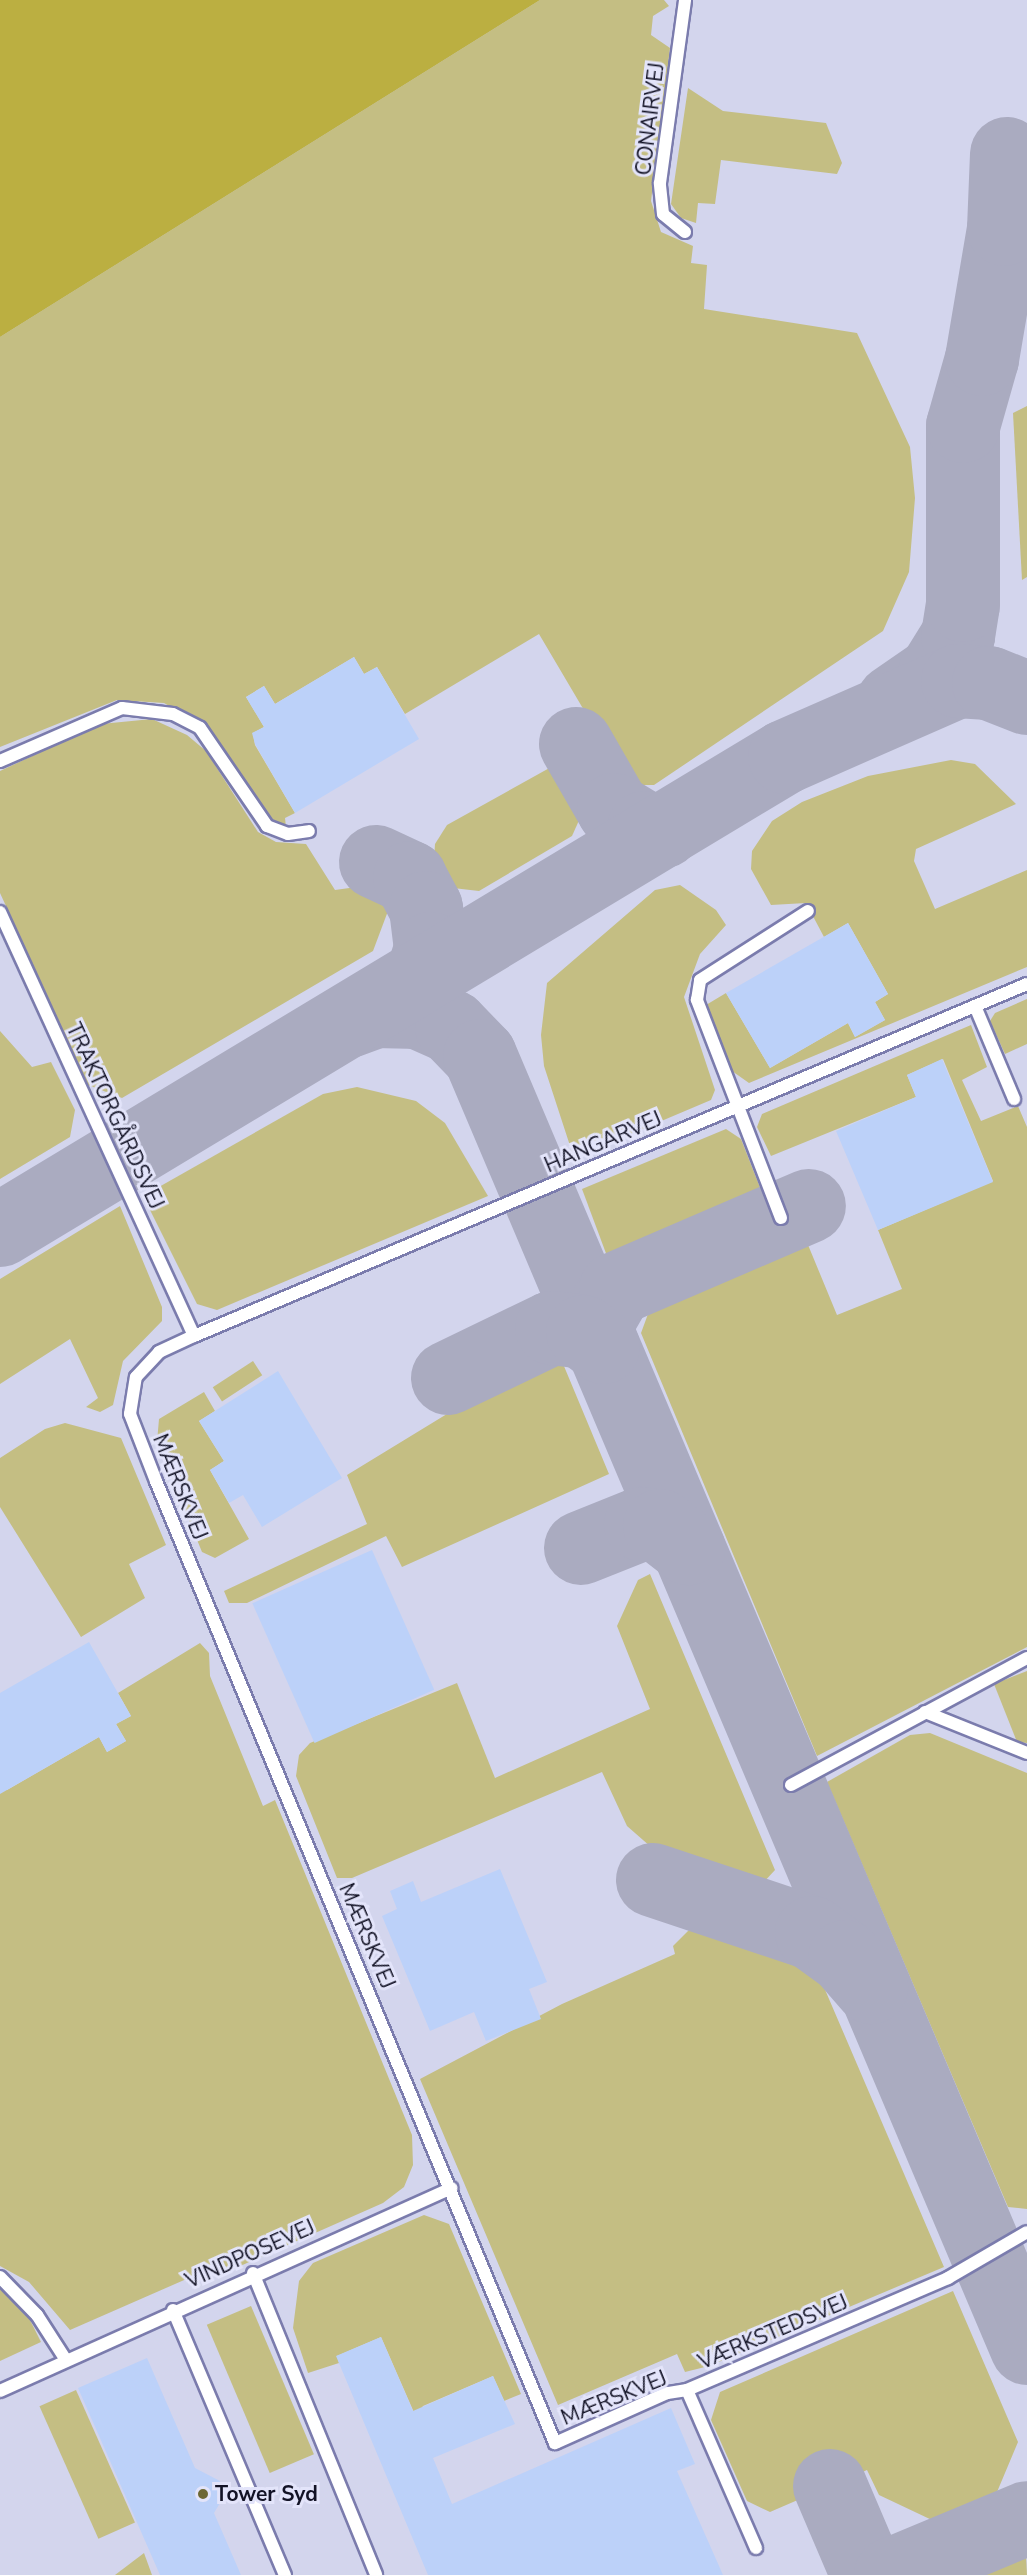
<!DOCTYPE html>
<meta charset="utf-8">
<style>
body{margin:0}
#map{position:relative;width:1027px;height:2575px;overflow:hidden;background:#e3e4fa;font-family:"Nunito Sans",sans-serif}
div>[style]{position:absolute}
.built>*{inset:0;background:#d3d5ed;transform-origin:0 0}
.green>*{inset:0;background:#c4be83;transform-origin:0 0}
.forest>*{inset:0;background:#bbaf41}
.taxiway>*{height:74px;margin:-37px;padding:0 37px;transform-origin:37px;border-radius:37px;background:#aaabc0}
.building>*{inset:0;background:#bcd1f9;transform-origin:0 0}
.roads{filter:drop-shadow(2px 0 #7b7cad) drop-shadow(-2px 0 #7b7cad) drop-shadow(0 2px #7b7cad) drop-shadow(0 -2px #7b7cad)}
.lane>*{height:12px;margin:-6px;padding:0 6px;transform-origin:6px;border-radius:6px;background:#fff}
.dots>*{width:16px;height:16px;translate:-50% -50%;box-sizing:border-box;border:3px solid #e3e4fa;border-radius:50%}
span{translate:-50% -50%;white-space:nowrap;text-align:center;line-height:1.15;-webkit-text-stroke:6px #e3e4fa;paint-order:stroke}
.street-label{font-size:21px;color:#131326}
.poi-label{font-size:21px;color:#131326;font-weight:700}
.left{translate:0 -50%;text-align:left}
</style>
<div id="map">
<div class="built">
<div style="left:0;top:0;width:1027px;height:2575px"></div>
</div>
<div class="green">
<div style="clip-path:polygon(540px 0,664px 0,669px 6px,653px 16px,651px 35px,670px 48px,651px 201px,661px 232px,693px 246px,691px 263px,707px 265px,704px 309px,857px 333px,910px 447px,915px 498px,909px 572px,883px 631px,654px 785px,636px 785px,624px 778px,539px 634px,405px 714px,377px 667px,364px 674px,354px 657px,275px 704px,264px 686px,246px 697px,264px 727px,253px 733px,255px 745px,295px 813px,285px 818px,286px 827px,269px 817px,208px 728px,164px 703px,117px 700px,0 747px,0 337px)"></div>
<div style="clip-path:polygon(688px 88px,723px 111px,826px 123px,842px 163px,837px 174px,721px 160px,715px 204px,698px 203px,696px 223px,681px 218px,671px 204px)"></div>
<div style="clip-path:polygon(1027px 406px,1027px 577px,1022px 580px,1013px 413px)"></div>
<div style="clip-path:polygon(152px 719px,187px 735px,206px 751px,258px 832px,276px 842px,306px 844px,335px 890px,371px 885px,391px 903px,373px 951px,122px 1098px,88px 1085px,0 893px,0 771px,101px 724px)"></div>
<div style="clip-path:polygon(951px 760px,975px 764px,1016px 804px,916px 849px,914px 861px,935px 909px,1027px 870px,1027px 967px,749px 1083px,732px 1071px,706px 1005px,726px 993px,770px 1068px,848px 1023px,855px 1037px,885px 1020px,875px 1002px,888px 994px,848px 923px,824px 937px,806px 903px,771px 905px,751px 869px,752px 851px,772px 821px,802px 802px,868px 776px)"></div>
<div style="clip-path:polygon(553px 766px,568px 772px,582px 793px,585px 807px,572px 836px,479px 891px,453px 888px,434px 861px,435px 844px,447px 825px)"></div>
<div style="clip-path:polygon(680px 885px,716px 910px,726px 925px,700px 954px,684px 997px,715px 1090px,711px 1100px,574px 1158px,544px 1066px,541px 1035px,547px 983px,655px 890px)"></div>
<div style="clip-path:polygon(1027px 999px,1027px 1044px,1005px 1054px,990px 1021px,995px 1013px)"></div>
<div style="clip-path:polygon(971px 1025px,987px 1067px,962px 1080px,981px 1121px,1018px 1106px,1027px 1127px,1027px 1647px,817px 1756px,641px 1333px,648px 1314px,806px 1240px,837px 1315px,902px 1289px,878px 1230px,993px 1181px,943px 1059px,907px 1075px,916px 1097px,771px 1156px,757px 1127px,762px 1114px)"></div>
<div style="clip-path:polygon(0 1031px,32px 1067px,51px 1062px,75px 1110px,70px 1137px,0 1179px)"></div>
<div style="clip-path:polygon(357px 1087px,416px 1101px,445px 1123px,488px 1196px,217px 1310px,197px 1304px,143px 1196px,323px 1094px)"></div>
<div style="clip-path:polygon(726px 1129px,741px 1139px,761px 1190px,607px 1256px,582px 1189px)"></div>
<div style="clip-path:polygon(120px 1206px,162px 1307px,162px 1321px,123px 1361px,113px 1405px,100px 1412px,86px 1407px,98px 1398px,70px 1339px,0 1384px,0 1279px)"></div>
<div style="clip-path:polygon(561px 1359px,609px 1474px,402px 1567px,386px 1536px,247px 1603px,229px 1603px,224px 1591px,367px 1524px,347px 1475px,460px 1406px)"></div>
<div style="left:253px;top:1361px;width:17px;height:48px;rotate:57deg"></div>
<div style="clip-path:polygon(204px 1392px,215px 1411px,199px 1421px,224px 1461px,210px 1470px,249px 1539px,215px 1558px,202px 1552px,157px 1442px,159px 1419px)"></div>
<div style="clip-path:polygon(65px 1423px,121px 1438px,166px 1545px,129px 1564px,145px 1598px,81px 1637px,0 1507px,0 1458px,45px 1429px)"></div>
<div style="clip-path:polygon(650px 1574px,775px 1870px,762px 1884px,651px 1847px,627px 1826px,602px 1772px,352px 1878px,337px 1878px,296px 1776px,299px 1755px,310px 1743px,457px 1683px,495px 1778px,650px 1709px,617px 1626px,638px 1580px)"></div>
<div style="clip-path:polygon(200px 1643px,209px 1653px,210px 1676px,263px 1806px,275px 1800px,412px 2135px,413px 2165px,404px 2187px,383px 2203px,229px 2271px,223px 2263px,70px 2330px,29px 2282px,0 2266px,0 1779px,7px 1790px,99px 1737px,107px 1752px,126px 1741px,116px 1724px,131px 1716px,118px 1693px)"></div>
<div style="clip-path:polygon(1027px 1671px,1027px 1743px,1017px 1742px,994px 1684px)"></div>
<div style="clip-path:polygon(930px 1733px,1027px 1773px,1027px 2209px,1008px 2207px,827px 1782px,910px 1735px)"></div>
<div style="clip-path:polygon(692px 1927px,795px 1958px,820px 1978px,944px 2267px,709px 2366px,685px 2372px,677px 2354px,558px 2405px,420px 2079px,562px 2004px,675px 1954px,673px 1946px)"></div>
<div style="clip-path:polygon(424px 2215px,449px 2224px,521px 2394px,504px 2401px,493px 2376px,423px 2406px,416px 2417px,381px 2337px,337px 2356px,339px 2363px,308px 2373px,293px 2328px,299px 2281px,313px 2263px)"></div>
<div style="clip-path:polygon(0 2289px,30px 2320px,41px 2342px,0 2361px)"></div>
<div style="clip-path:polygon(953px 2291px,1018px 2442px,997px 2492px,934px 2521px,879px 2495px,867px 2470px,770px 2512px,747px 2501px,711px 2420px,720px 2392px)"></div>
<div style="left:251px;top:2306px;width:161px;height:48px;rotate:67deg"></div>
<div style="left:76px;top:2390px;width:145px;height:40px;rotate:66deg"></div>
<div style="clip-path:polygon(144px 2553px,152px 2575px,115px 2575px)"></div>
<div style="clip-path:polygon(1026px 2556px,1027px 2575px,979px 2575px)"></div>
</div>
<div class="forest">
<div style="clip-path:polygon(0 0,540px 0,0 337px)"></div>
</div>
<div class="taxiway">
<div style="left:893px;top:702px;width:51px;rotate:-34.6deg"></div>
<div style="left:935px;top:673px;width:44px;rotate:-58.1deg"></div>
<div style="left:958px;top:636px;width:31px;rotate:-81deg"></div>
<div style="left:963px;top:605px;width:179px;rotate:-90deg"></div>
<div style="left:963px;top:426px;width:70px;rotate:-74.2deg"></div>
<div style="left:982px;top:359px;width:132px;rotate:-80.4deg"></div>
<div style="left:1004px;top:229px;width:75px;rotate:-87.7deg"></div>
<div style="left:576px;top:744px;width:76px;rotate:60.1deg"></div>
<div style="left:614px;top:810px;width:35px;rotate:31deg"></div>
<div style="left:644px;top:828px;width:20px;rotate:9deg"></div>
<div style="left:376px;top:862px;width:38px;rotate:25deg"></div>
<div style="left:410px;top:878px;width:34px;rotate:62deg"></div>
<div style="left:426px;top:908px;width:41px;rotate:83deg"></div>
<div style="left:431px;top:949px;width:29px;rotate:108deg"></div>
<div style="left:349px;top:1021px;width:29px;rotate:-20deg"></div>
<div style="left:376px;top:1011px;width:42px;rotate:1.4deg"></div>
<div style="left:418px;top:1012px;width:37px;rotate:24deg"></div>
<div style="left:452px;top:1027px;width:40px;rotate:46deg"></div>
<div style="left:480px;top:1056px;width:1403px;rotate:67.05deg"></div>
<div style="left:0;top:1230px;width:916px;rotate:-31.07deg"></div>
<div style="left:785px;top:757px;width:189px;rotate:-23.7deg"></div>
<div style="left:958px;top:681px;width:31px;rotate:4deg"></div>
<div style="left:989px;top:683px;width:41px;rotate:21.5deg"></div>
<div style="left:599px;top:1338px;width:19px;rotate:-90deg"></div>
<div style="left:599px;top:1319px;width:34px;rotate:-60deg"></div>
<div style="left:616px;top:1289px;width:210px;rotate:-23.3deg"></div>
<div style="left:448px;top:1378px;width:115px;rotate:-25.7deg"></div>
<div style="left:552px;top:1328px;width:31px;rotate:7deg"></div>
<div style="left:583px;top:1332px;width:25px;rotate:37deg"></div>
<div style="left:581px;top:1548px;width:65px;rotate:-21.8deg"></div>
<div style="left:641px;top:1524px;width:19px;rotate:6deg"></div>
<div style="left:660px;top:1526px;width:36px;rotate:38deg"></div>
<div style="left:653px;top:1880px;width:168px;rotate:18.4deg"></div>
<div style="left:812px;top:1933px;width:41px;rotate:36deg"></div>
<div style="left:845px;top:1957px;width:40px;rotate:49deg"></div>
<div style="left:830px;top:2486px;width:97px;rotate:66.9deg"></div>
<div style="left:891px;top:2575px;width:147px;rotate:-22.7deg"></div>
</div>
<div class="building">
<div style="clip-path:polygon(354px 657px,364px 674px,377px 667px,419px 739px,295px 813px,255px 744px,252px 733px,264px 727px,246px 697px,264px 686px,275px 704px)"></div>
<div style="clip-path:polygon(848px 923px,888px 994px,875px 1002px,885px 1020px,855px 1037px,848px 1023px,770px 1068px,726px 993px)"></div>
<div style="clip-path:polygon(942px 1059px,993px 1182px,878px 1230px,836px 1131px,916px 1097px,907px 1075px)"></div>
<div style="clip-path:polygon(278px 1371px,342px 1478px,262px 1527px,243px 1495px,229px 1503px,210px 1470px,224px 1461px,199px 1421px)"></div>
<div style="left:372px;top:1550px;width:153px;height:131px;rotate:66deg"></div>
<div style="clip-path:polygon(89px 1642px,131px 1716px,116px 1724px,126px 1741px,107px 1752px,99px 1737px,0 1794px,0 1693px)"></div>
<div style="clip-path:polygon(500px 1869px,547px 1982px,529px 1989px,541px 2019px,486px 2041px,474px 2012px,430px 2031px,382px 1916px,397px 1909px,390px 1891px,413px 1881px,421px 1902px)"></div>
<div style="clip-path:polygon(381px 2337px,413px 2411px,493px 2376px,515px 2424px,433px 2458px,452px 2504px,671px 2408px,695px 2464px,677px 2471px,723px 2575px,428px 2575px,336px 2356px)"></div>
<div style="clip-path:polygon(147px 2358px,195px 2468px,220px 2481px,223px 2498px,214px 2513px,241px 2575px,160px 2575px,78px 2388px)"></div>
</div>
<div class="roads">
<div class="lane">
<div style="left:685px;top:232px;width:28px;rotate:-141deg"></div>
<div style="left:663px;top:214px;width:31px;rotate:-96deg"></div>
<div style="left:660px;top:183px;width:185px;rotate:-82.2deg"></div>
<div style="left:0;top:761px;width:133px;rotate:-23.5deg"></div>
<div style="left:122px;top:708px;width:51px;rotate:6.7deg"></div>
<div style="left:173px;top:714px;width:30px;rotate:27deg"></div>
<div style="left:200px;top:728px;width:119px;rotate:55.6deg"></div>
<div style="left:267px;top:826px;width:22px;rotate:21deg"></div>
<div style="left:288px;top:834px;width:21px;rotate:-8deg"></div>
<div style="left:0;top:912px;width:466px;rotate:65.4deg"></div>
<div style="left:975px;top:1006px;width:101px;rotate:67.2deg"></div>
<div style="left:781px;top:1218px;width:234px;rotate:-111.1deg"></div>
<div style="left:697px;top:1000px;width:20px;rotate:-81deg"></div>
<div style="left:700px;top:980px;width:128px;rotate:-32.6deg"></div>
<div style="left:925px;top:1712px;width:110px;rotate:21.9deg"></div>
<div style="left:791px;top:1785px;width:268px;rotate:-28.3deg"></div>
<div style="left:253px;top:2273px;width:326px;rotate:67.8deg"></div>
<div style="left:0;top:2277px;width:53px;rotate:45.8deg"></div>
<div style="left:37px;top:2315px;width:54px;rotate:57.2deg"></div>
<div style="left:173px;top:2310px;width:288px;rotate:67.1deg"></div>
<div style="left:687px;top:2390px;width:20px;rotate:171deg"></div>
<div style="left:667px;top:2393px;width:123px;rotate:155.9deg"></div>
<div style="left:555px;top:2443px;width:1041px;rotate:-112.53deg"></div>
<div style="left:156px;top:1481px;width:72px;rotate:-111.2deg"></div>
<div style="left:130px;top:1414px;width:37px;rotate:-81deg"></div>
<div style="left:136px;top:1377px;width:34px;rotate:-47deg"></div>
<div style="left:159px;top:1352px;width:38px;rotate:-25deg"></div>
<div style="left:194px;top:1336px;width:904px;rotate:-22.91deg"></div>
<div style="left:0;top:2391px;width:495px;rotate:-24.2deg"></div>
<div style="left:756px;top:2548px;width:172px;rotate:-113.6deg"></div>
<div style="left:687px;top:2390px;width:284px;rotate:-23.2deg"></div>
<div style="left:948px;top:2278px;width:91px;rotate:-30.2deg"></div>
</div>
</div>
<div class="dots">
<div style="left:203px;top:2494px;background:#6d6734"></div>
</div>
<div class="street-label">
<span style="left:650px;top:119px;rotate:-83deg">CONAIRVEJ</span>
<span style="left:115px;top:1116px;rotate:65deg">TRAKTORGÅRDSVEJ</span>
<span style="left:603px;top:1142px;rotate:-23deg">HANGARVEJ</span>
<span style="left:180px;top:1487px;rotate:68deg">MÆRSKVEJ</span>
<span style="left:367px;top:1936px;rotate:67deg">MÆRSKVEJ</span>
<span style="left:250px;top:2254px;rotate:-24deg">VINDPOSEVEJ</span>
<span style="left:773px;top:2332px;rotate:-23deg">VÆRKSTEDSVEJ</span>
<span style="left:614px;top:2398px;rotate:-22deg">MÆRSKVEJ</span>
</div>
<div class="poi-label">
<span class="left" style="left:215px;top:2494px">Tower Syd</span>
</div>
</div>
